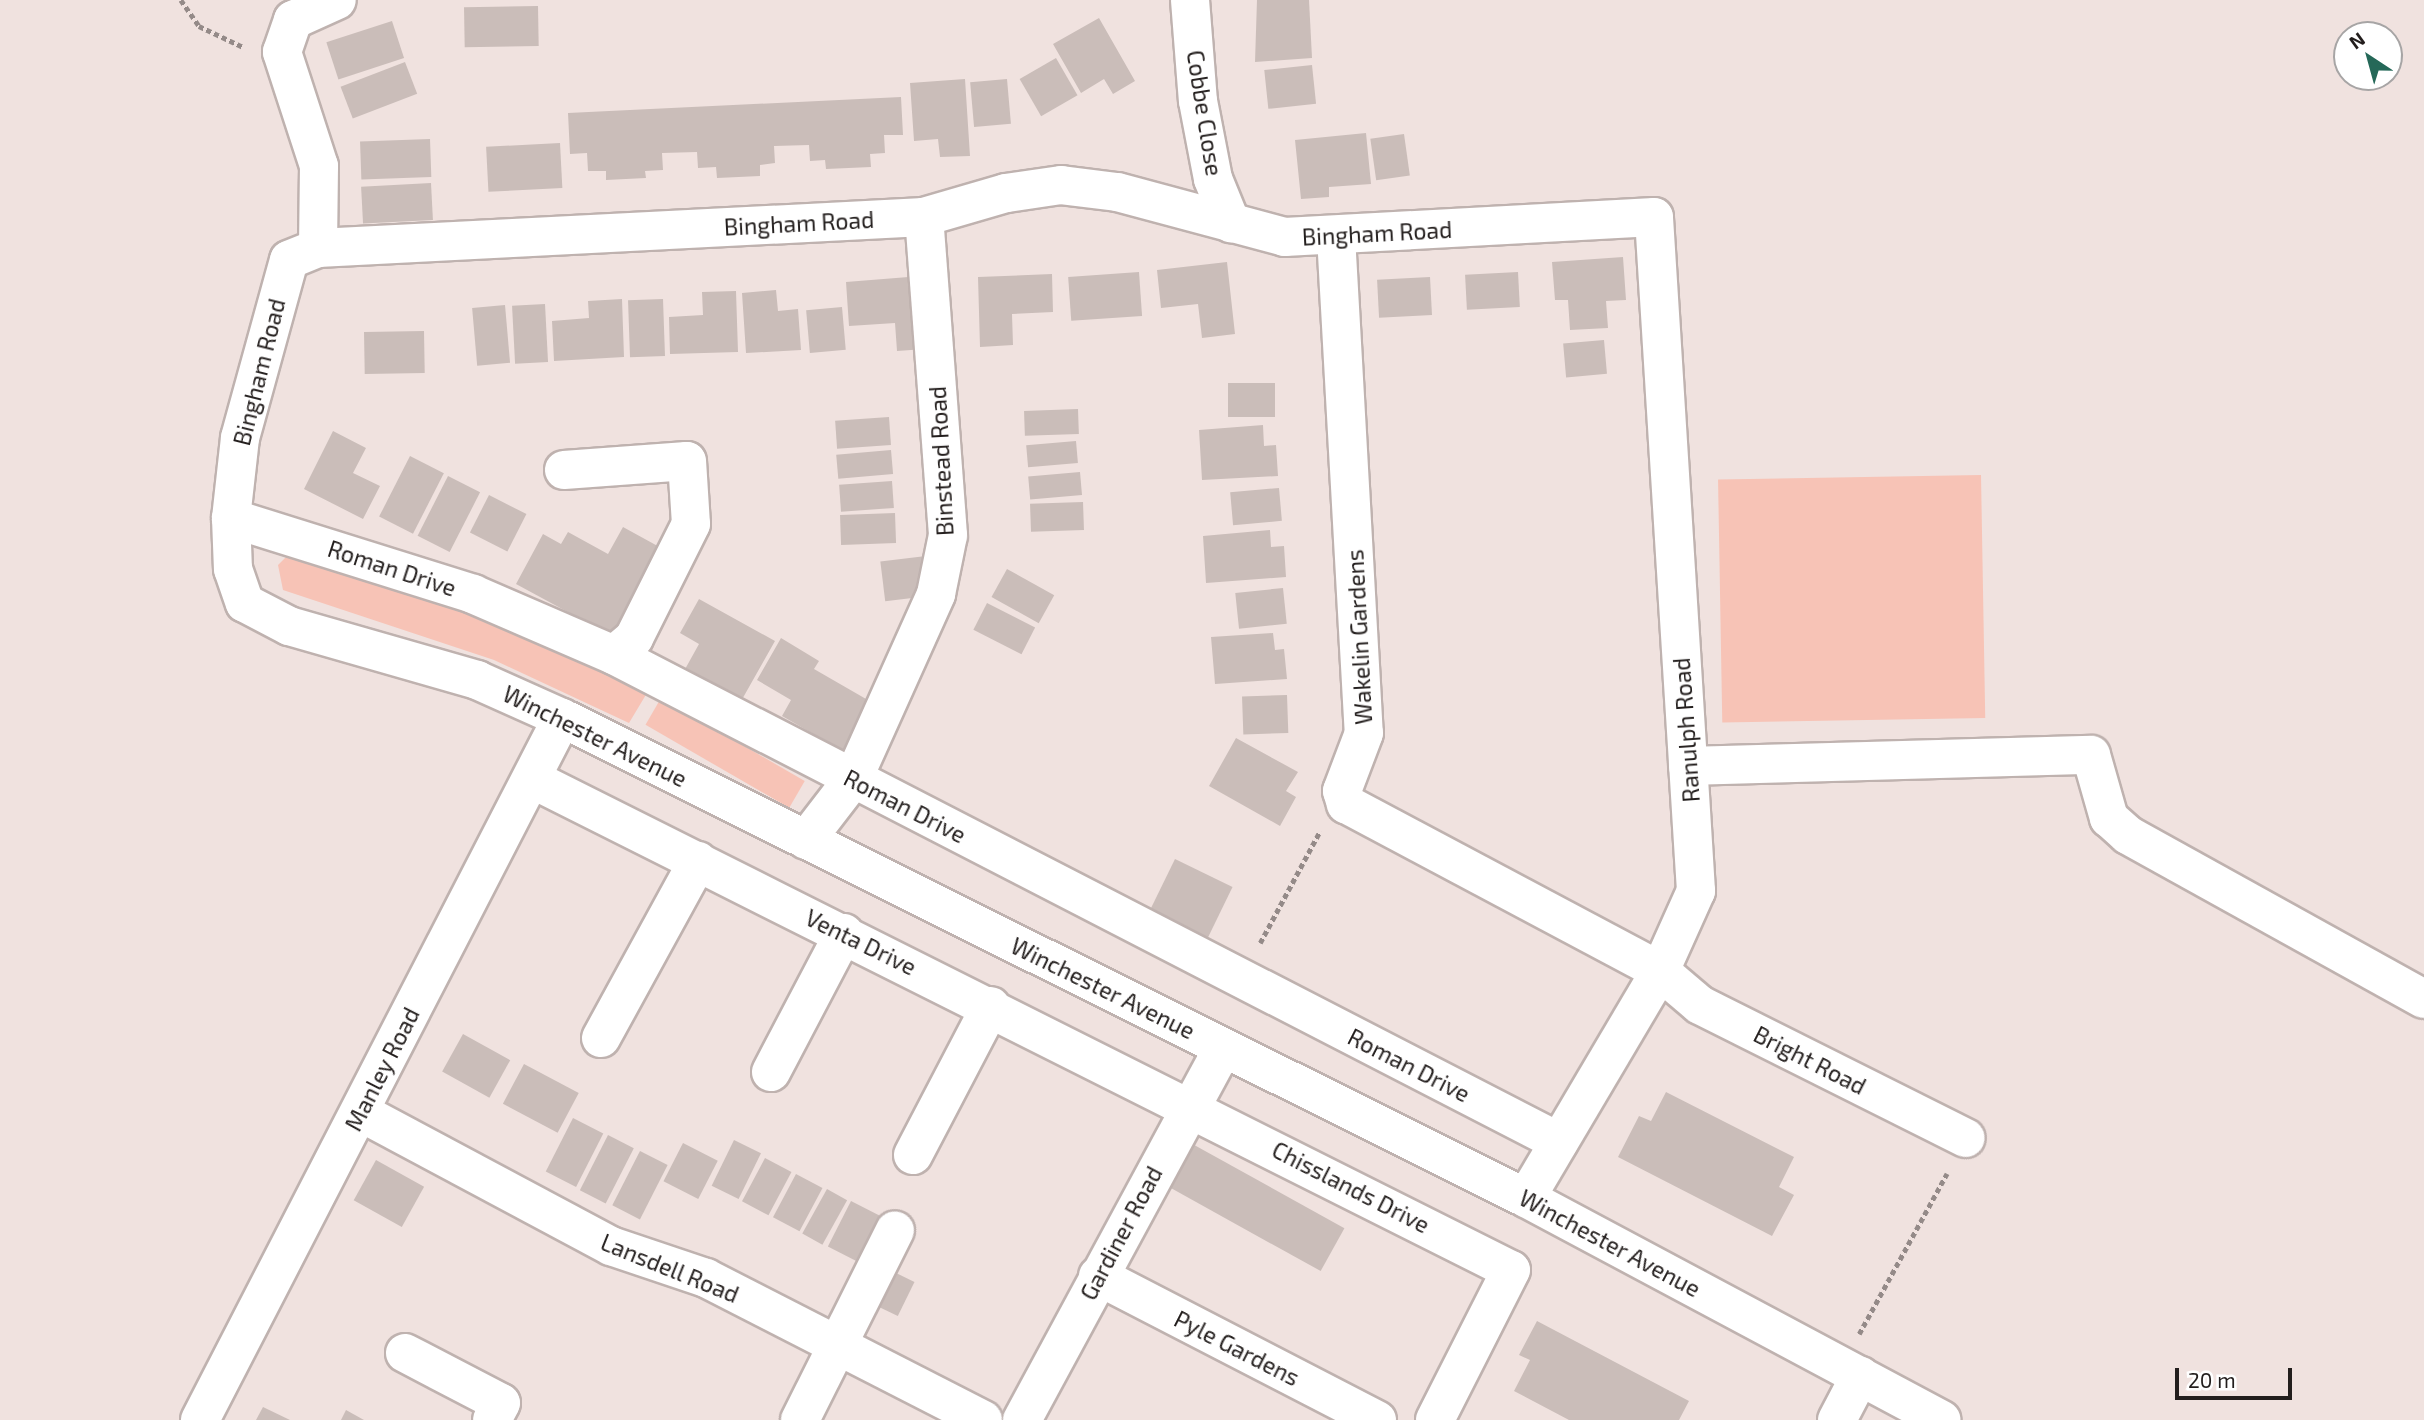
<!DOCTYPE html>
<style>
body{margin:0}
#map{position:relative;width:2424px;height:1420px;overflow:hidden;background:#f0e2df;font-family:"Exo 2",sans-serif}
div>[style]{position:absolute}
.green>*{inset:0;background:#f7c3b6;transform-origin:0 0}
.building>*{inset:0;background:#cabdb9;transform-origin:0 0}
.path>*{height:4.5px;margin-top:-2.25px;transform-origin:0;background:repeating-linear-gradient(90deg,#948a88 0 5px,transparent 0 8.5px)}
.roads{filter:drop-shadow(2px 0 #bfb2af) drop-shadow(-2px 0 #bfb2af) drop-shadow(0 2px #bfb2af) drop-shadow(0 -2px #bfb2af)}
.minor>*{height:38px;margin:-19px;padding:0 19px;transform-origin:19px;border-radius:19px;background:#fff}
span{translate:-50% -50%;white-space:nowrap;text-align:center;line-height:1.15;-webkit-text-stroke:6px #fff;paint-order:stroke}
.street-label{font-size:23px;color:#231e1d}
.north{position:absolute;left:2333px;top:21px;width:70px;height:70px;box-sizing:border-box;background:#fff;border:2px solid #a7a5a5;border-radius:50%;rotate:324deg;font-size:19px;font-weight:700;line-height:28px;text-align:center;color:#231e1d}
.north::after{content:'';display:block;margin:auto;width:24px;height:32px;background:#256858;clip-path:polygon(50% 0,100% 100%,50% 72%,0 100%)}
.scale{position:absolute;left:2175px;top:1368px;width:117px;height:32px;box-sizing:border-box;border:4px solid #231e1d;border-top:0;padding-left:9px;font-size:21px;line-height:24px;white-space:nowrap;color:#231e1d;-webkit-text-stroke:5px #fff;paint-order:stroke}
</style>
<div id="map">
<div class="green">
<div style="left:1981px;top:475px;width:243px;height:263px;rotate:89deg"></div>
<div style="clip-path:polygon(289px 554px,484px 615px,650px 688px,629px 723px,494px 660px,283px 590px,278px 565px)"></div>
<div style="left:661px;top:698px;width:166px;height:31px;rotate:30deg"></div>
</div>
<div class="building">
<div style="clip-path:polygon(1257px 0,1309px 0,1312px 58px,1255px 62px)"></div>
<div style="left:538px;top:6px;width:40px;height:74px;rotate:89deg"></div>
<div style="clip-path:polygon(1099px 18px,1135px 81px,1113px 94px,1104px 79px,1081px 93px,1053px 44px)"></div>
<div style="left:392px;top:21px;width:39px;height:69px;rotate:72deg"></div>
<div style="left:1056px;top:58px;width:43px;height:42px;rotate:60deg"></div>
<div style="left:405px;top:62px;width:34px;height:69px;rotate:69deg"></div>
<div style="left:1312px;top:65px;width:39px;height:48px;rotate:84deg"></div>
<div style="clip-path:polygon(965px 79px,970px 156px,940px 157px,938px 139px,914px 141px,910px 83px)"></div>
<div style="left:1007px;top:79px;width:45px;height:37px;rotate:85deg"></div>
<div style="clip-path:polygon(901px 97px,903px 135px,884px 135px,885px 153px,870px 154px,871px 167px,826px 169px,825px 160px,810px 161px,809px 145px,774px 146px,775px 163px,760px 165px,760px 176px,717px 178px,716px 167px,698px 168px,697px 152px,662px 153px,663px 170px,645px 171px,646px 178px,606px 180px,606px 171px,588px 171px,587px 153px,570px 154px,568px 113px)"></div>
<div style="clip-path:polygon(1366px 133px,1371px 184px,1329px 187px,1329px 197px,1301px 199px,1295px 140px)"></div>
<div style="left:1404px;top:134px;width:42px;height:34px;rotate:82deg"></div>
<div style="left:430px;top:139px;width:38px;height:70px;rotate:88deg"></div>
<div style="left:560px;top:143px;width:45px;height:74px;rotate:87deg"></div>
<div style="left:431px;top:183px;width:37px;height:70px;rotate:87deg"></div>
<div style="clip-path:polygon(1623px 257px,1626px 300px,1606px 301px,1608px 328px,1570px 330px,1568px 300px,1555px 300px,1552px 262px)"></div>
<div style="clip-path:polygon(1227px 262px,1235px 334px,1202px 338px,1198px 304px,1161px 308px,1157px 270px)"></div>
<div style="left:1139px;top:272px;width:44px;height:71px;rotate:86deg"></div>
<div style="left:1518px;top:272px;width:35px;height:53px;rotate:87deg"></div>
<div style="clip-path:polygon(1052px 274px,1053px 312px,1012px 314px,1013px 345px,980px 347px,978px 277px)"></div>
<div style="clip-path:polygon(921px 276px,925px 349px,897px 351px,895px 323px,849px 326px,846px 282px)"></div>
<div style="left:1430px;top:277px;width:38px;height:53px;rotate:87deg"></div>
<div style="clip-path:polygon(776px 290px,778px 311px,798px 309px,801px 350px,746px 353px,742px 293px)"></div>
<div style="clip-path:polygon(736px 291px,738px 352px,670px 354px,669px 317px,703px 315px,702px 292px)"></div>
<div style="clip-path:polygon(622px 299px,624px 357px,554px 361px,552px 321px,589px 318px,588px 301px)"></div>
<div style="left:663px;top:299px;width:57px;height:35px;rotate:88deg"></div>
<div style="left:545px;top:304px;width:58px;height:33px;rotate:87deg"></div>
<div style="left:505px;top:305px;width:58px;height:33px;rotate:85deg"></div>
<div style="left:842px;top:307px;width:43px;height:36px;rotate:85deg"></div>
<div style="left:424px;top:331px;width:42px;height:60px;rotate:89deg"></div>
<div style="left:1604px;top:340px;width:34px;height:41px;rotate:85deg"></div>
<div style="left:1275px;top:383px;width:34px;height:47px;rotate:90deg"></div>
<div style="left:1078px;top:409px;width:25px;height:54px;rotate:88deg"></div>
<div style="left:889px;top:417px;width:28px;height:54px;rotate:86deg"></div>
<div style="clip-path:polygon(1263px 425px,1264px 446px,1276px 445px,1278px 476px,1202px 480px,1199px 430px)"></div>
<div style="clip-path:polygon(333px 431px,366px 448px,353px 473px,380px 486px,363px 519px,304px 489px)"></div>
<div style="left:1076px;top:441px;width:22px;height:50px;rotate:85deg"></div>
<div style="left:891px;top:450px;width:24px;height:55px;rotate:85deg"></div>
<div style="left:410px;top:456px;width:38px;height:68px;rotate:27deg"></div>
<div style="left:1080px;top:472px;width:23px;height:52px;rotate:85deg"></div>
<div style="left:448px;top:476px;width:36px;height:67px;rotate:27deg"></div>
<div style="left:892px;top:481px;width:27px;height:53px;rotate:86deg"></div>
<div style="left:1279px;top:488px;width:33px;height:49px;rotate:85deg"></div>
<div style="left:489px;top:495px;width:42px;height:42px;rotate:27deg"></div>
<div style="left:1083px;top:502px;width:28px;height:53px;rotate:88deg"></div>
<div style="left:895px;top:513px;width:30px;height:55px;rotate:88deg"></div>
<div style="clip-path:polygon(623px 527px,674px 555px,625px 643px,516px 584px,543px 534px,561px 544px,568px 532px,608px 554px)"></div>
<div style="clip-path:polygon(1270px 530px,1271px 547px,1284px 546px,1286px 577px,1206px 583px,1203px 536px)"></div>
<div style="left:926px;top:556px;width:40px;height:46px;rotate:83deg"></div>
<div style="left:1007px;top:569px;width:54px;height:32px;rotate:29deg"></div>
<div style="left:1283px;top:588px;width:36px;height:48px;rotate:84deg"></div>
<div style="clip-path:polygon(699px 599px,775px 641px,740px 703px,684px 671px,699px 644px,680px 633px)"></div>
<div style="left:987px;top:603px;width:54px;height:30px;rotate:27deg"></div>
<div style="clip-path:polygon(1273px 633px,1275px 650px,1284px 649px,1287px 679px,1215px 684px,1211px 637px)"></div>
<div style="clip-path:polygon(781px 638px,819px 661px,814px 669px,873px 703px,845px 752px,782px 716px,791px 700px,757px 680px)"></div>
<div style="left:1287px;top:695px;width:38px;height:45px;rotate:88deg"></div>
<div style="clip-path:polygon(1236px 738px,1298px 772px,1286px 791px,1296px 797px,1280px 826px,1209px 786px)"></div>
<div style="left:1175px;top:859px;width:64px;height:56px;rotate:26deg"></div>
<div style="left:463px;top:1034px;width:54px;height:43px;rotate:29deg"></div>
<div style="left:524px;top:1064px;width:62px;height:45px;rotate:28deg"></div>
<div style="clip-path:polygon(1666px 1092px,1794px 1157px,1779px 1187px,1794px 1195px,1772px 1236px,1618px 1157px,1639px 1116px,1651px 1121px)"></div>
<div style="left:573px;top:1118px;width:34px;height:60px;rotate:27deg"></div>
<div style="left:608px;top:1135px;width:29px;height:62px;rotate:27deg"></div>
<div style="left:734px;top:1140px;width:30px;height:51px;rotate:26deg"></div>
<div style="left:1187px;top:1141px;width:180px;height:49px;rotate:29deg"></div>
<div style="left:683px;top:1143px;width:39px;height:43px;rotate:27deg"></div>
<div style="left:640px;top:1151px;width:31px;height:61px;rotate:27deg"></div>
<div style="left:765px;top:1158px;width:30px;height:49px;rotate:28deg"></div>
<div style="left:376px;top:1160px;width:55px;height:46px;rotate:29deg"></div>
<div style="left:796px;top:1174px;width:30px;height:49px;rotate:28deg"></div>
<div style="left:827px;top:1189px;width:23px;height:51px;rotate:29deg"></div>
<div style="left:851px;top:1201px;width:33px;height:51px;rotate:27deg"></div>
<div style="left:892px;top:1271px;width:25px;height:38px;rotate:26deg"></div>
<div style="clip-path:polygon(1537px 1321px,1689px 1401px,1679px 1420px,1569px 1420px,1514px 1391px,1530px 1360px,1519px 1355px)"></div>
<div style="clip-path:polygon(263px 1407px,290px 1420px,256px 1420px)"></div>
<div style="clip-path:polygon(346px 1410px,364px 1420px,341px 1420px)"></div>
</div>
<div class="path">
<div style="left:181px;top:0;width:32px;rotate:55deg"></div>
<div style="left:199px;top:26px;width:49px;rotate:25.5deg"></div>
<div style="left:1260px;top:943px;width:127px;rotate:-61.8deg"></div>
<div style="left:1859px;top:1334px;width:183px;rotate:-61.3deg"></div>
</div>
<div class="roads">
<div class="minor">
<div style="left:1190px;top:0;width:101px;rotate:85.5deg"></div>
<div style="left:1198px;top:101px;width:79px;rotate:79.1deg"></div>
<div style="left:1213px;top:179px;width:48px;rotate:67.8deg"></div>
<div style="left:1336px;top:236px;width:498px;rotate:86.8deg"></div>
<div style="left:1364px;top:733px;width:62px;rotate:110.8deg"></div>
<div style="left:1342px;top:791px;width:14px;rotate:73deg"></div>
<div style="left:1346px;top:804px;width:356px;rotate:28deg"></div>
<div style="left:1660px;top:971px;width:52px;rotate:40.4deg"></div>
<div style="left:1700px;top:1005px;width:297px;rotate:26.6deg"></div>
<div style="left:318px;top:248px;width:82px;rotate:-89.3deg"></div>
<div style="left:319px;top:166px;width:120px;rotate:-108deg"></div>
<div style="left:282px;top:52px;width:34px;rotate:-71deg"></div>
<div style="left:293px;top:20px;width:48px;rotate:-24.4deg"></div>
<div style="left:564px;top:470px;width:123px;rotate:-4.2deg"></div>
<div style="left:687px;top:461px;width:63px;rotate:86.4deg"></div>
<div style="left:691px;top:524px;width:127px;rotate:116.6deg"></div>
<div style="left:634px;top:638px;width:26px;rotate:140deg"></div>
<div style="left:231px;top:518px;width:254px;rotate:17.4deg"></div>
<div style="left:473px;top:594px;width:154px;rotate:23.4deg"></div>
<div style="left:614px;top:655px;width:1063px;rotate:27.26deg"></div>
<div style="left:1688px;top:766px;width:403px;rotate:-1.6deg"></div>
<div style="left:2091px;top:755px;width:66px;rotate:74.1deg"></div>
<div style="left:2109px;top:818px;width:25px;rotate:42deg"></div>
<div style="left:2128px;top:835px;width:338px;rotate:29deg"></div>
<div style="left:532px;top:779px;width:1095px;rotate:26.64deg"></div>
<div style="left:1511px;top:1270px;width:168px;rotate:116.9deg"></div>
<div style="left:806px;top:840px;width:77px;rotate:-52.4deg"></div>
<div style="left:853px;top:779px;width:203px;rotate:-65.8deg"></div>
<div style="left:936px;top:594px;width:60px;rotate:-78.5deg"></div>
<div style="left:948px;top:535px;width:319px;rotate:-94.3deg"></div>
<div style="left:601px;top:1038px;width:202px;rotate:-61.3deg"></div>
<div style="left:771px;top:1072px;width:157px;rotate:-62.3deg"></div>
<div style="left:360px;top:1112px;width:285px;rotate:28.1deg"></div>
<div style="left:611px;top:1246px;width:100px;rotate:18.6deg"></div>
<div style="left:706px;top:1278px;width:311px;rotate:27.1deg"></div>
<div style="left:913px;top:1155px;width:168px;rotate:-62.4deg"></div>
<div style="left:1526px;top:1198px;width:264px;rotate:-59.4deg"></div>
<div style="left:1660px;top:971px;width:88px;rotate:-65.8deg"></div>
<div style="left:1696px;top:891px;width:675px;rotate:-93.57deg"></div>
<div style="left:1654px;top:217px;width:370px;rotate:176.9deg"></div>
<div style="left:1285px;top:237px;width:174px;rotate:-165deg"></div>
<div style="left:1117px;top:192px;width:56px;rotate:-172.9deg"></div>
<div style="left:1061px;top:185px;width:56px;rotate:171.7deg"></div>
<div style="left:1006px;top:193px;width:85px;rotate:163.7deg"></div>
<div style="left:924px;top:217px;width:607px;rotate:177.07deg"></div>
<div style="left:318px;top:248px;width:31px;rotate:158deg"></div>
<div style="left:289px;top:260px;width:185px;rotate:105.4deg"></div>
<div style="left:240px;top:438px;width:81px;rotate:96.4deg"></div>
<div style="left:231px;top:518px;width:51px;rotate:87.8deg"></div>
<div style="left:233px;top:569px;width:36px;rotate:71deg"></div>
<div style="left:245px;top:603px;width:50px;rotate:27.6deg"></div>
<div style="left:289px;top:626px;width:196px;rotate:16deg"></div>
<div style="left:477px;top:680px;width:93px;rotate:24.1deg"></div>
<div style="left:562px;top:718px;width:1077px;rotate:26.47deg"></div>
<div style="left:1526px;top:1198px;width:471px;rotate:28.1deg"></div>
<div style="left:1098px;top:1276px;width:314px;rotate:27.3deg"></div>
<div style="left:405px;top:1353px;width:108px;rotate:27.5deg"></div>
<div style="left:501px;top:1403px;width:19px;rotate:118deg"></div>
<div style="left:200px;top:1420px;width:790px;rotate:-62.72deg"></div>
<div style="left:800px;top:1420px;width:212px;rotate:-63.4deg"></div>
<div style="left:1022px;top:1420px;width:423px;rotate:-61.6deg"></div>
<div style="left:1837px;top:1420px;width:50px;rotate:-62.4deg"></div>
</div>
</div>
<div class="street-label">
<span style="left:1205px;top:113px;rotate:81deg">Cobbe Close</span>
<span style="left:799px;top:223px;rotate:-3deg">Bingham Road</span>
<span style="left:1377px;top:233px;rotate:-3deg">Bingham Road</span>
<span style="left:259px;top:372px;rotate:-76deg">Bingham Road</span>
<span style="left:941px;top:461px;rotate:-93deg">Binstead Road</span>
<span style="left:392px;top:568px;rotate:18deg">Roman Drive</span>
<span style="left:1359px;top:637px;rotate:-93deg">Wakelin Gardens</span>
<span style="left:1686px;top:730px;rotate:-94deg">Ranulph Road</span>
<span style="left:595px;top:736px;rotate:26deg">Winchester Avenue</span>
<span style="left:905px;top:806px;rotate:27deg">Roman Drive</span>
<span style="left:861px;top:942px;rotate:26deg">Venta Drive</span>
<span style="left:1103px;top:988px;rotate:26deg">Winchester Avenue</span>
<span style="left:1810px;top:1060px;rotate:27deg">Bright Road</span>
<span style="left:1409px;top:1065px;rotate:27deg">Roman Drive</span>
<span style="left:382px;top:1069px;rotate:-63deg">Manley Road</span>
<span style="left:1351px;top:1187px;rotate:27deg">Chisslands Drive</span>
<span style="left:1121px;top:1233px;rotate:-62deg">Gardiner Road</span>
<span style="left:1610px;top:1243px;rotate:28deg">Winchester Avenue</span>
<span style="left:670px;top:1268px;rotate:22deg">Lansdell Road</span>
<span style="left:1237px;top:1348px;rotate:27deg">Pyle Gardens</span>
</div>
<div class="north">N</div>
<div class="scale">20 m</div>
</div>
